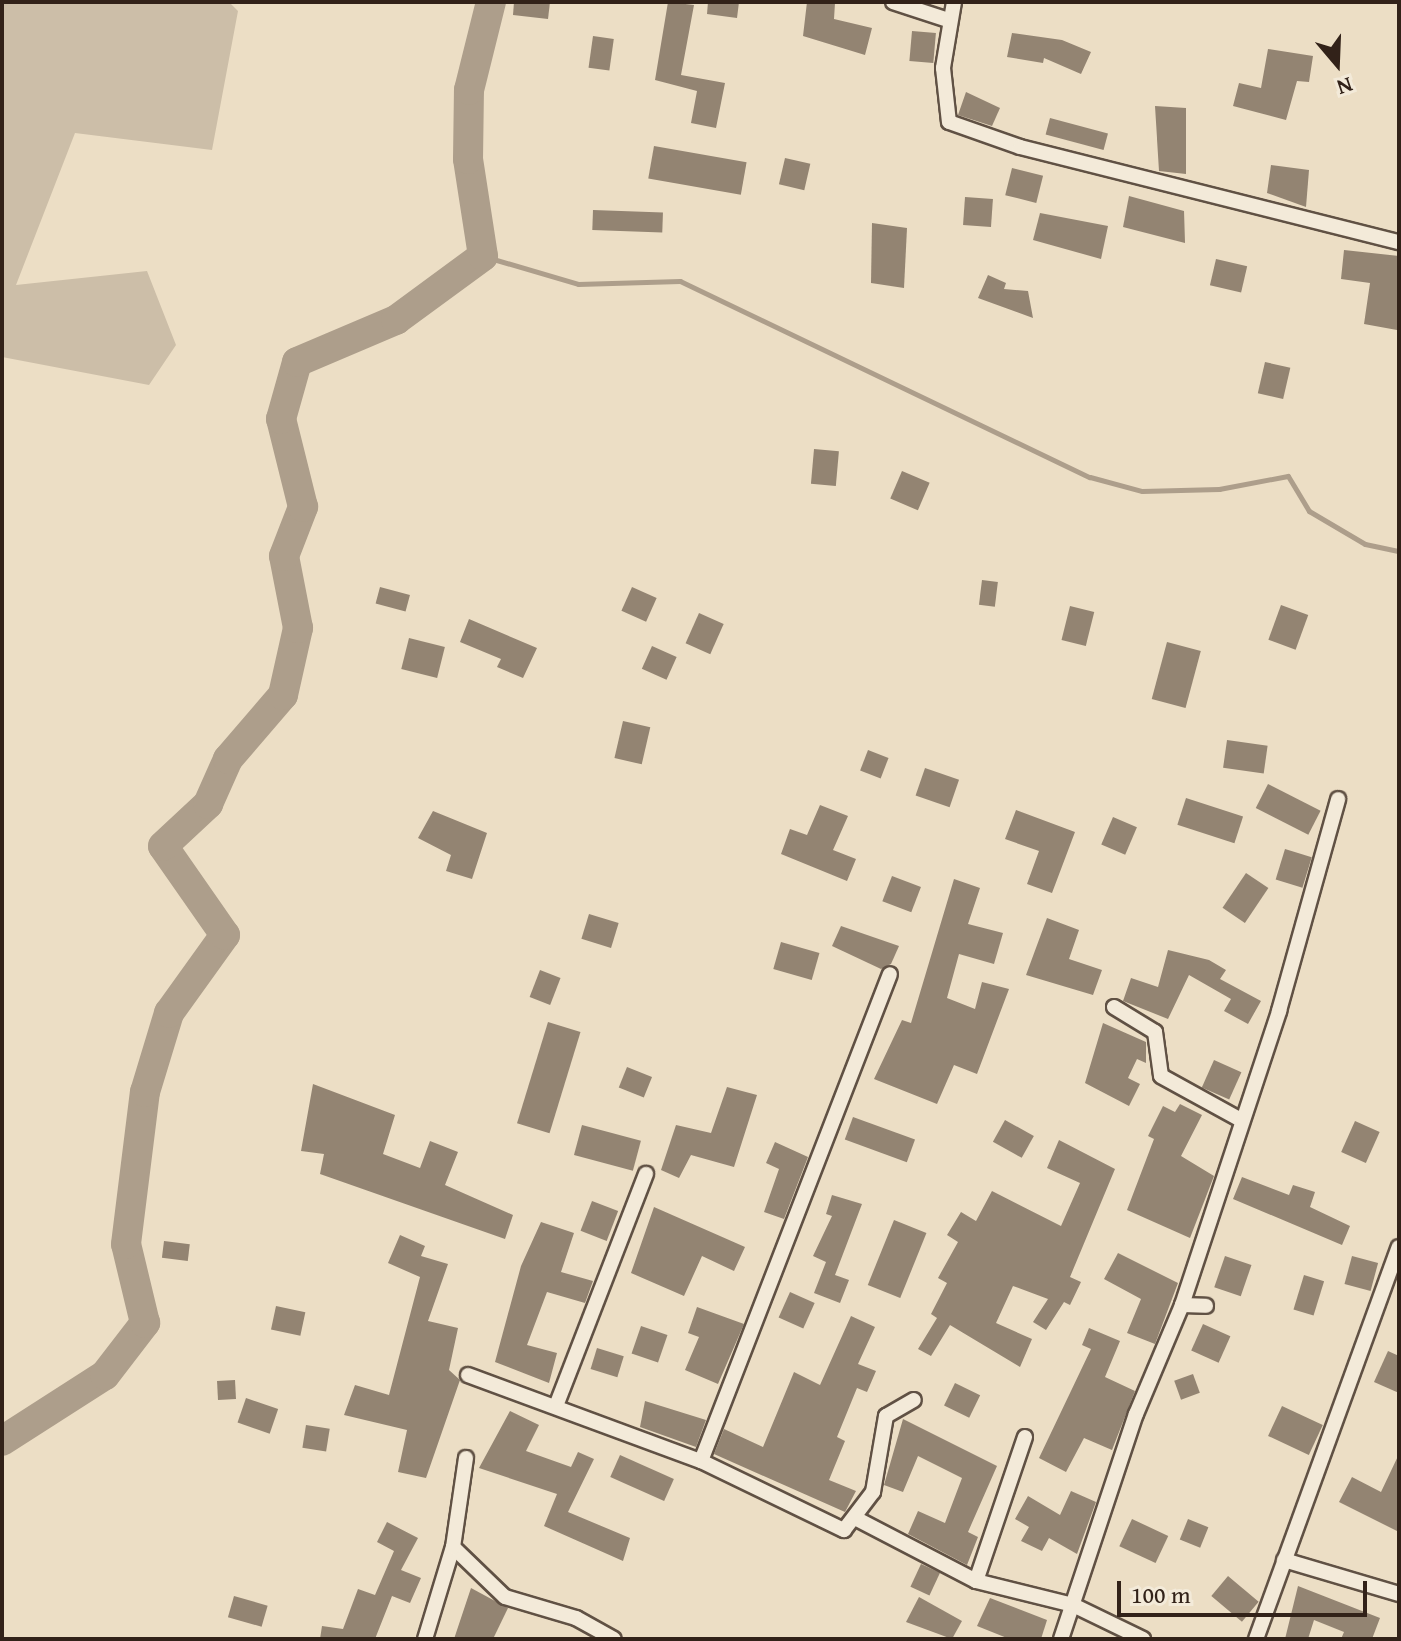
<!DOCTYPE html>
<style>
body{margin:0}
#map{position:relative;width:1401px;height:1641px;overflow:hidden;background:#ecdec5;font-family:"Gentium Book Plus",serif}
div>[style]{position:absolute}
.green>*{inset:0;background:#ccbea8}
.stream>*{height:5px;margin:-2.5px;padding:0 2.5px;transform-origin:2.5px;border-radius:2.5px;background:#ad9e8b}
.river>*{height:30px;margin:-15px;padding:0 15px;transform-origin:15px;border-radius:15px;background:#ad9e8b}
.building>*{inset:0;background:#938472;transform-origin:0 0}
.roads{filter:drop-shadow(2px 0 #605144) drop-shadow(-2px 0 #605144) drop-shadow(0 2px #605144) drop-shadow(0 -2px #605144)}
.street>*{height:14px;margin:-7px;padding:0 7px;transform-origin:7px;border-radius:7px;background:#f3ead9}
span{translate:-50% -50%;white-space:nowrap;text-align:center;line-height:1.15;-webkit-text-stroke:6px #f3ead9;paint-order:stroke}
.frame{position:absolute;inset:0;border:4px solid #322219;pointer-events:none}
.north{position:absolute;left:1297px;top:24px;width:80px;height:80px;-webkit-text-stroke:6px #f3ead9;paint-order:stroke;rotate:161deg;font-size:22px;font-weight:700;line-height:32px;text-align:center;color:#322219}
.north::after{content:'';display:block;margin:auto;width:28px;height:36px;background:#322219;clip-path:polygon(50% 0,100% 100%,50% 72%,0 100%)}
.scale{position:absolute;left:1117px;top:1581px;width:250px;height:36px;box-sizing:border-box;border:4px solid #322219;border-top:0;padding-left:10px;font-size:24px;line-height:28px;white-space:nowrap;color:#322219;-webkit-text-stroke:6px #f3ead9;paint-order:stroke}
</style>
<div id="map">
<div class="green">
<div style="clip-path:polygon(2px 2px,229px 2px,238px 11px,212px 150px,75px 133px,16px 285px,147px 271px,176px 345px,149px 385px,2px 357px)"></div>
</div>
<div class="stream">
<div style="left:483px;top:256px;width:99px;rotate:16.4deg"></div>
<div style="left:578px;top:284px;width:102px;rotate:-1.7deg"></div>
<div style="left:680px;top:281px;width:454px;rotate:25.6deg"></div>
<div style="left:1090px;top:477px;width:54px;rotate:15.1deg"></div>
<div style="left:1142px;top:491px;width:77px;rotate:-1.5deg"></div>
<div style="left:1219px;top:489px;width:70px;rotate:-10.7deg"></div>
<div style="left:1288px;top:476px;width:41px;rotate:59deg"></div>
<div style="left:1309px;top:511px;width:65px;rotate:30.5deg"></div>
<div style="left:1365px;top:544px;width:35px;rotate:12deg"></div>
</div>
<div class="river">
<div style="left:2px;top:1441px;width:122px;rotate:-32.7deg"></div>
<div style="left:105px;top:1375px;width:66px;rotate:-52.4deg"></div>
<div style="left:145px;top:1323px;width:81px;rotate:-103.5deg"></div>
<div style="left:126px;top:1244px;width:153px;rotate:-82.9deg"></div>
<div style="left:145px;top:1092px;width:83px;rotate:-73.1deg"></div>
<div style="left:169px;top:1013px;width:96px;rotate:-54.3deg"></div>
<div style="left:225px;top:935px;width:108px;rotate:-124.9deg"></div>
<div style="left:163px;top:846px;width:62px;rotate:-43deg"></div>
<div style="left:208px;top:804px;width:49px;rotate:-66deg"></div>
<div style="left:228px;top:759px;width:84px;rotate:-49.3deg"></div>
<div style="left:283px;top:695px;width:69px;rotate:-77.4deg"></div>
<div style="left:298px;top:628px;width:73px;rotate:-101deg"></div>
<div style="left:284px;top:556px;width:53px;rotate:-68.8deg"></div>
<div style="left:303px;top:507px;width:91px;rotate:-104deg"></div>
<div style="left:281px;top:419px;width:59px;rotate:-74.3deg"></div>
<div style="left:297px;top:362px;width:108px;rotate:-23deg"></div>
<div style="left:396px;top:320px;width:108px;rotate:-36.3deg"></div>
<div style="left:483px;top:256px;width:98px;rotate:-98.8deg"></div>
<div style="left:468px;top:159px;width:69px;rotate:-89.2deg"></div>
<div style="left:469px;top:90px;width:91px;rotate:-76deg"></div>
</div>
<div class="building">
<div style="clip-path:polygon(514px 2px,550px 2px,548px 19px,513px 15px)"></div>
<div style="clip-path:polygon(668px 2px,694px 5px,681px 75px,725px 83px,716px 128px,691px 123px,697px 91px,655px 80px)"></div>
<div style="clip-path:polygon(708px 2px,739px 2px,737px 18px,707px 14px)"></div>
<div style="clip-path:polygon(807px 2px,835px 3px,834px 19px,872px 28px,865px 55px,803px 36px)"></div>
<div style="left:912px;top:31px;width:24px;height:30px;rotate:5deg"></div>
<div style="clip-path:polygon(1012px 33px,1062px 40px,1091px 52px,1081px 74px,1044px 58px,1043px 63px,1007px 57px)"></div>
<div style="left:593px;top:36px;width:21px;height:32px;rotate:8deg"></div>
<div style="clip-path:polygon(1268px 49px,1313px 56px,1309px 82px,1297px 81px,1286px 120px,1233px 106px,1239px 83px,1261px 88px)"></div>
<div style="clip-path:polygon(966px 92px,1000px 108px,992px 126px,958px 115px)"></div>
<div style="clip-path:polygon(1155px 106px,1186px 108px,1186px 174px,1159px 171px)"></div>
<div style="left:1050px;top:118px;width:60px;height:17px;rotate:15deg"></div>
<div style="left:654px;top:146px;width:94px;height:33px;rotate:10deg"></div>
<div style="left:785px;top:158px;width:26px;height:27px;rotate:13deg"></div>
<div style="clip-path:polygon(1271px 165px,1309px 170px,1306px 207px,1267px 193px)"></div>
<div style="left:1012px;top:168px;width:32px;height:28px;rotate:14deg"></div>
<div style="clip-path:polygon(1129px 196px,1184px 211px,1185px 243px,1123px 227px)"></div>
<div style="left:965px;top:197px;width:28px;height:28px;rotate:4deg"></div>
<div style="left:593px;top:210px;width:70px;height:20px;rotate:2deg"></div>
<div style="clip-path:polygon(1040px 213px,1108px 226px,1101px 259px,1033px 240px)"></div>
<div style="clip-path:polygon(872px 223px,907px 228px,904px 288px,871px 283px)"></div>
<div style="clip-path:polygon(1344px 250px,1399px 256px,1397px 330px,1364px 324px,1370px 283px,1341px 279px)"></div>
<div style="left:1216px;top:259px;width:32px;height:27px;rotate:13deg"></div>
<div style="clip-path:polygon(988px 275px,1006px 283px,1004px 289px,1028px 291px,1033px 318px,978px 298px)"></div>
<div style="left:1265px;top:362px;width:26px;height:32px;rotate:13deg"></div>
<div style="left:814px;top:449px;width:25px;height:35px;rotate:5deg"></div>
<div style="left:902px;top:471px;width:30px;height:30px;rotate:23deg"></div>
<div style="left:982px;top:580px;width:16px;height:25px;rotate:7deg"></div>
<div style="left:380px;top:587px;width:31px;height:17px;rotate:15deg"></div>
<div style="left:632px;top:587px;width:27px;height:26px;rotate:24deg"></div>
<div style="left:1281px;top:605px;width:29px;height:37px;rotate:20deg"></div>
<div style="left:1070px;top:606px;width:25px;height:35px;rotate:14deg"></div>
<div style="left:699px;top:613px;width:27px;height:33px;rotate:24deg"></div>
<div style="clip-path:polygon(469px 619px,537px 648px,523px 678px,497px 667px,501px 659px,460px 642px)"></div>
<div style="left:409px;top:638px;width:37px;height:32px;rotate:14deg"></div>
<div style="left:1167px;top:642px;width:35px;height:59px;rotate:15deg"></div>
<div style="left:652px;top:646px;width:27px;height:25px;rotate:24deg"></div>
<div style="left:623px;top:721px;width:28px;height:38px;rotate:13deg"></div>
<div style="left:1227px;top:740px;width:41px;height:28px;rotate:8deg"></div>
<div style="left:868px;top:750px;width:22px;height:22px;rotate:21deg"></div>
<div style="left:925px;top:768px;width:36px;height:29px;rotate:19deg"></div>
<div style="left:1268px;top:784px;width:59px;height:27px;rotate:27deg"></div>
<div style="left:1186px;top:798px;width:60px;height:28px;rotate:18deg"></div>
<div style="clip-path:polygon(820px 805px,848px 816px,833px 850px,856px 859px,847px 881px,781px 854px,790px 829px,807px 835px)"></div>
<div style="clip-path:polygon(1016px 810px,1075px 832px,1052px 893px,1027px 884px,1039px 851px,1005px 839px)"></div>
<div style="clip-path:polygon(433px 811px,487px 833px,472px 879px,446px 871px,451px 855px,418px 838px)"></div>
<div style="left:1113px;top:817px;width:26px;height:30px;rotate:23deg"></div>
<div style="left:1285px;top:849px;width:28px;height:32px;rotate:17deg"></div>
<div style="left:1246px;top:873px;width:27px;height:42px;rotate:34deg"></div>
<div style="left:892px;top:876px;width:31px;height:27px;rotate:21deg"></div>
<div style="clip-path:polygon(954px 879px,980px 888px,968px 924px,1003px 933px,994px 964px,959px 954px,947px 998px,975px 1009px,982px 982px,1009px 989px,977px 1074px,954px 1065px,937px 1104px,874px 1079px,902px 1020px,911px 1023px)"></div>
<div style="left:589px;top:914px;width:31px;height:26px;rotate:17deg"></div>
<div style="clip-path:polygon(1047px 918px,1079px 930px,1069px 959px,1102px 970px,1093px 995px,1026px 975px)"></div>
<div style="clip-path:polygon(841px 926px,899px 946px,891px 964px,881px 969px,832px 946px)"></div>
<div style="left:781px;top:942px;width:40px;height:28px;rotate:16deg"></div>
<div style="clip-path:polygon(1168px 950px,1209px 960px,1226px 970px,1220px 979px,1261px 1001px,1248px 1024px,1224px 1011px,1231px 999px,1189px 975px,1168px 1019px,1123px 1001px,1131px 978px,1158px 987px)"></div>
<div style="left:540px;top:970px;width:22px;height:29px;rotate:21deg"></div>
<div style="left:548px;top:1022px;width:34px;height:106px;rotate:17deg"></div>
<div style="clip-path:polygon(1103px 1023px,1146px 1042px,1146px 1063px,1137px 1059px,1128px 1078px,1140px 1084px,1129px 1106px,1085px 1083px)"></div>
<div style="left:1214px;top:1060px;width:30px;height:30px;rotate:24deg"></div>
<div style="left:627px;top:1067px;width:27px;height:22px;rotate:22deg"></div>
<div style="clip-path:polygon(313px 1084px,395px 1115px,383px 1154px,420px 1168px,430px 1141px,458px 1152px,445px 1185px,513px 1215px,505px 1239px,320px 1174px,324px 1154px,301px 1151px)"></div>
<div style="clip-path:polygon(727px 1087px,757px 1095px,734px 1167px,691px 1155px,679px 1178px,661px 1170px,676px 1125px,711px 1133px)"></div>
<div style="clip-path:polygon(1180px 1104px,1202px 1115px,1181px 1156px,1214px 1176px,1190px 1238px,1127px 1210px,1154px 1139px,1148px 1136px,1163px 1106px,1175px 1112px)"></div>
<div style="left:853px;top:1117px;width:66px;height:24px;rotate:20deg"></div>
<div style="left:1005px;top:1120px;width:33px;height:25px;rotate:29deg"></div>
<div style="left:1355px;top:1121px;width:27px;height:34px;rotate:24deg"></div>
<div style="left:582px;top:1125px;width:61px;height:31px;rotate:15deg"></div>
<div style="clip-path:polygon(1059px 1140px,1115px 1169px,1070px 1277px,1081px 1282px,1070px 1305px,1064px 1302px,1046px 1330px,1033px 1322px,1048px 1299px,1013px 1286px,996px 1323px,1032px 1339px,1020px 1367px,950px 1325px,931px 1356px,918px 1349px,937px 1318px,931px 1314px,947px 1283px,938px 1278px,958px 1242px,947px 1235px,961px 1212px,976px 1221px,992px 1191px,1061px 1226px,1080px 1183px,1047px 1168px)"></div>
<div style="clip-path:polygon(775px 1142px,808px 1157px,784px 1219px,764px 1212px,779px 1169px,766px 1163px)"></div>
<div style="clip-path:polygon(1242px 1177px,1289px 1195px,1293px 1185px,1315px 1192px,1310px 1207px,1350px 1226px,1342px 1245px,1233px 1199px)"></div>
<div style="clip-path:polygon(832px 1195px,862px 1204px,835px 1275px,849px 1280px,840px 1303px,814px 1293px,826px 1262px,813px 1256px,832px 1216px,826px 1214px)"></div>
<div style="left:592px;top:1201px;width:28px;height:32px;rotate:21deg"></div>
<div style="clip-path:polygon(654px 1207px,745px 1247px,734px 1271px,702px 1256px,684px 1296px,631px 1273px)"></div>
<div style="left:894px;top:1220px;width:35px;height:70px;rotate:22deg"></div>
<div style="clip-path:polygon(541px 1222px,574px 1233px,561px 1272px,593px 1281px,585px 1303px,547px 1292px,527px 1345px,557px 1353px,549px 1383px,495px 1362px,521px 1266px)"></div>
<div style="clip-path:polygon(400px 1235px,425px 1246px,421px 1256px,448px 1264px,428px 1321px,458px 1328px,449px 1370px,460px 1380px,426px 1478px,398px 1472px,407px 1430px,344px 1415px,355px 1385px,389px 1395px,420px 1277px,388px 1263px)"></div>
<div style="left:164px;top:1241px;width:26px;height:17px;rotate:7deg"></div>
<div style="clip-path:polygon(1118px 1253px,1178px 1283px,1155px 1344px,1127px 1333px,1141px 1299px,1104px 1279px)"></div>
<div style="left:1225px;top:1256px;width:28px;height:33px;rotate:19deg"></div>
<div style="left:1352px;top:1256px;width:27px;height:29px;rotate:15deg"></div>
<div style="left:1304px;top:1275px;width:21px;height:36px;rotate:17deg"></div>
<div style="left:790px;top:1292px;width:27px;height:28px;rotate:24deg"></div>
<div style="left:276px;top:1306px;width:30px;height:24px;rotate:12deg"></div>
<div style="clip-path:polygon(697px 1307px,744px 1324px,718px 1384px,685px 1370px,699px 1337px,688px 1333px)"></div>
<div style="clip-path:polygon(851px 1316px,875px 1327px,858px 1364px,876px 1371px,867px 1392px,857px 1388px,837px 1437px,845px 1441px,829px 1480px,856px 1491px,845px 1512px,714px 1454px,724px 1429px,763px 1447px,794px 1372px,820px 1385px)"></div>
<div style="left:1203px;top:1324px;width:30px;height:29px;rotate:24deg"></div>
<div style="left:641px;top:1326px;width:28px;height:29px;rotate:19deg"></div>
<div style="clip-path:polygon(1089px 1328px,1120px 1341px,1105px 1377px,1135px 1391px,1112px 1450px,1084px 1438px,1066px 1472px,1039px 1458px,1091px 1349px,1082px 1345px)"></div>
<div style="left:597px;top:1348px;width:28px;height:22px;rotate:17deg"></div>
<div style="clip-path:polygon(1388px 1351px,1399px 1356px,1399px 1393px,1374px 1382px)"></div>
<div style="left:1193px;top:1374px;width:20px;height:20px;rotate:70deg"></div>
<div style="left:235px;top:1380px;width:19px;height:18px;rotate:87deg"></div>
<div style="left:955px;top:1383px;width:28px;height:25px;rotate:26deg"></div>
<div style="left:246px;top:1398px;width:34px;height:26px;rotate:19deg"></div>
<div style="clip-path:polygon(645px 1401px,706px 1420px,696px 1447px,640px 1427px)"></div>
<div style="left:1282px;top:1406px;width:45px;height:33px;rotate:25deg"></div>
<div style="clip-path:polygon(510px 1411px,539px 1425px,526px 1451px,571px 1467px,578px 1452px,594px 1459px,568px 1512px,630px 1538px,623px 1561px,544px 1526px,557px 1494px,479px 1468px)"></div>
<div style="clip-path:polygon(903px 1419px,997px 1466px,968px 1532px,978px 1537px,967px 1565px,908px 1534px,918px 1511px,945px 1523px,962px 1478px,918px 1456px,903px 1492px,884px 1485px)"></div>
<div style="left:306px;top:1425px;width:24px;height:23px;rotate:9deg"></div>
<div style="clip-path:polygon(1399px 1454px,1399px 1532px,1339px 1502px,1352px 1477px,1381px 1492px)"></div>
<div style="left:620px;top:1455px;width:59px;height:24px;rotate:24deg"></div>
<div style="clip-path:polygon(1071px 1491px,1096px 1502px,1077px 1554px,1049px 1538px,1042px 1551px,1021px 1541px,1029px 1527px,1015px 1519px,1028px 1496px,1060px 1515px)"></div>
<div style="left:1132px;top:1519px;width:40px;height:30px;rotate:25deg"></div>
<div style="left:1188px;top:1519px;width:22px;height:22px;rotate:22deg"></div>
<div style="clip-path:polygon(387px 1522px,418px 1538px,401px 1570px,421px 1578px,410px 1603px,392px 1596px,375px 1639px,320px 1639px,322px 1626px,343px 1629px,358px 1589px,375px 1595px,394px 1551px,377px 1542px)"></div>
<div style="left:921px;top:1564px;width:21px;height:25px;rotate:25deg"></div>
<div style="left:1228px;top:1576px;width:40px;height:26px;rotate:40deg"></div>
<div style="clip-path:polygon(1298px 1586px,1380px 1618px,1372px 1639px,1341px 1639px,1344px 1632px,1314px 1620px,1308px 1639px,1285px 1639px)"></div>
<div style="clip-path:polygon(471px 1588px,508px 1608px,493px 1639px,454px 1639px)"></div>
<div style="left:234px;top:1596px;width:35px;height:22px;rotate:16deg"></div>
<div style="clip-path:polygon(919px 1597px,962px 1621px,952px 1639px,906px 1622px)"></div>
<div style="clip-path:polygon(990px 1598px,1047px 1620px,1041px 1639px,1007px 1638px,977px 1626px)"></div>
</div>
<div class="roads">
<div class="street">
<div style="left:893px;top:2px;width:58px;rotate:18.1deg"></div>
<div style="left:954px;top:2px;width:67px;rotate:99.5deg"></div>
<div style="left:943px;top:68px;width:54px;rotate:83.7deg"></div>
<div style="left:949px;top:122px;width:75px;rotate:19.4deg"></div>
<div style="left:1020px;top:147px;width:391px;rotate:14.1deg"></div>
<div style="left:1114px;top:1007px;width:48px;rotate:31.4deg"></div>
<div style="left:1155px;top:1032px;width:44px;rotate:82.2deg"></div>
<div style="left:1161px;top:1076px;width:91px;rotate:28.8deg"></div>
<div style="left:1182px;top:1305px;width:24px;rotate:2deg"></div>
<div style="left:468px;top:1375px;width:248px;rotate:20.3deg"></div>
<div style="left:701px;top:1461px;width:159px;rotate:25.8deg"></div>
<div style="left:844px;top:1530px;width:48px;rotate:-52.7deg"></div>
<div style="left:873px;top:1492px;width:77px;rotate:-80.3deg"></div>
<div style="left:886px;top:1416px;width:32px;rotate:-30deg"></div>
<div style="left:556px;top:1406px;width:249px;rotate:-68.8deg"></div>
<div style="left:701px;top:1461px;width:522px;rotate:-68.79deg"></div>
<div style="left:855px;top:1518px;width:136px;rotate:27.5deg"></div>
<div style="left:976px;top:1581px;width:100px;rotate:13.9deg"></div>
<div style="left:1073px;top:1605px;width:78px;rotate:25.9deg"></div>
<div style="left:453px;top:1547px;width:72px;rotate:43.9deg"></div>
<div style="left:505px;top:1597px;width:74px;rotate:16.5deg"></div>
<div style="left:576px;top:1618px;width:43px;rotate:28.9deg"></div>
<div style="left:1284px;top:1560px;width:120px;rotate:16.5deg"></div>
<div style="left:976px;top:1581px;width:152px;rotate:-71.2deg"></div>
<div style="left:425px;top:1639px;width:96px;rotate:-73.1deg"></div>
<div style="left:453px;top:1547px;width:90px;rotate:-81.7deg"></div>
<div style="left:1061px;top:1639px;width:237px;rotate:-71.6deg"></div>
<div style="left:1136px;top:1414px;width:118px;rotate:-67.1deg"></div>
<div style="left:1182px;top:1305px;width:310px;rotate:-71.7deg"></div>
<div style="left:1279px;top:1011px;width:220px;rotate:-74.4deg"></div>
<div style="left:1256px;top:1639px;width:417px;rotate:-70deg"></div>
</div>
</div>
<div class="frame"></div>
<div class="north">N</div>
<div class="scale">100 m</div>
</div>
